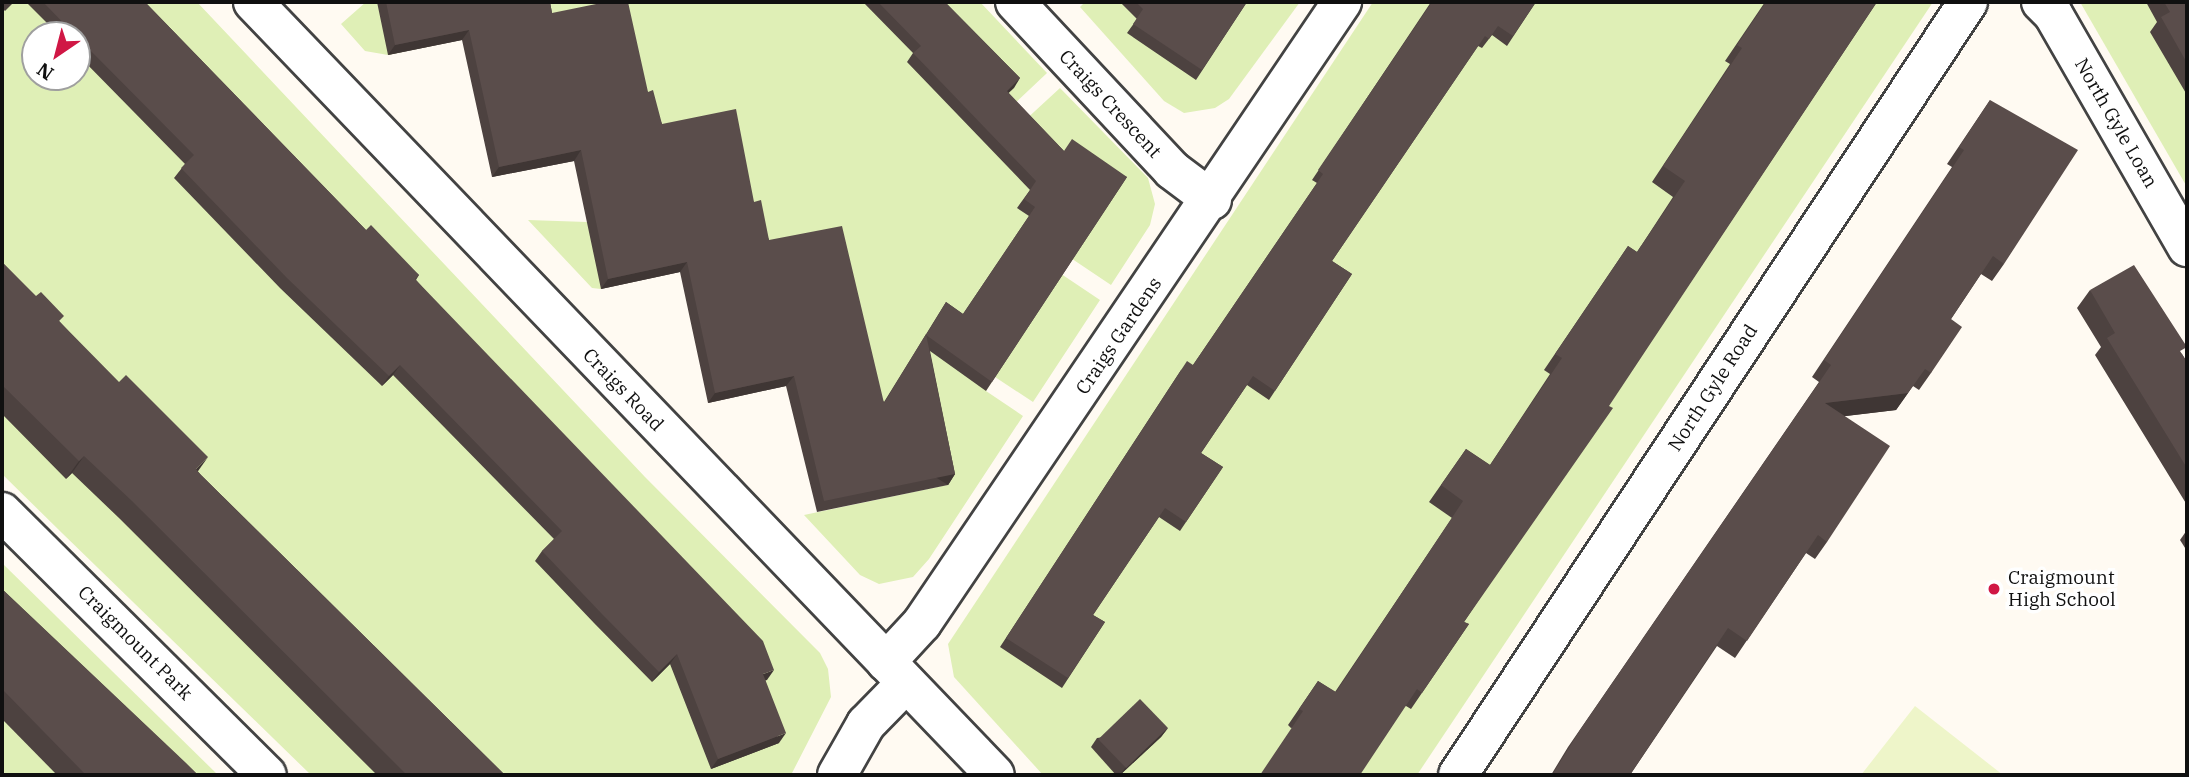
<!DOCTYPE html>
<style>
body{margin:0}
#map{position:relative;width:2189px;height:777px;overflow:hidden;background:#fffaf2;font-family:"IBM Plex Serif",serif}
div>[style]{position:absolute}
.green>*{inset:0;background:#dfefb6}
.pitch>*{inset:0;background:#eef5c9}
.roads{filter:drop-shadow(2px 0 #434343) drop-shadow(-2px 0 #434343) drop-shadow(0 2px #434343) drop-shadow(0 -2px #434343)}
.minor>*{height:38px;margin:-19px;padding:0 19px;transform-origin:19px;border-radius:19px;background:#fff}
.wall>*{inset:0;background:#4d4240}
.shaded-wall>*{inset:0;background:#3f3634;transform-origin:0 0}
.building>*{inset:0;background:#5a4d4b;transform-origin:0 0}
.dots>*{width:19px;height:19px;translate:-50% -50%;box-sizing:border-box;border:4px solid #fff;border-radius:50%}
span{translate:-50% -50%;white-space:nowrap;text-align:center;line-height:1.15;-webkit-text-stroke:7px #fff;paint-order:stroke}
.street-label{font-size:19px;color:#101010}
.poi-label{font-size:19px;color:#101010}
.left{translate:0 -50%;text-align:left}
.frame{position:absolute;inset:0;border:4px solid #101010;pointer-events:none}
.north{position:absolute;left:21px;top:21px;width:70px;height:70px;box-sizing:border-box;background:#fff;border:2px solid #9f9f9f;border-radius:50%;rotate:215deg;font-size:19px;font-weight:700;line-height:28px;text-align:center;color:#101010}
.north::after{content:'';display:block;margin:auto;width:24px;height:32px;background:#d01745;clip-path:polygon(50% 0,100% 100%,50% 72%,0 100%)}
</style>
<div id="map">
<div class="green">
<div style="clip-path:polygon(evenodd,2px 2px,197px 2px,645px 477px,820px 653px,828px 669px,831px 697px,791px 775px,311px 775px,62px 533px,2px 474px,2px 2px,35px 35px,77px 35px,77px 77px,35px 77px,35px 35px)"></div>
<div style="clip-path:polygon(366px 2px,980px 2px,1047px 73px,1009px 109px,1022px 123px,1060px 88px,1148px 178px,1155px 204px,1150px 225px,1111px 285px,1023px 226px,1012px 241px,1100px 300px,1033px 402px,995px 377px,986px 391px,1023px 416px,929px 559px,913px 577px,879px 584px,860px 575px,804px 515px,947px 485px,847px 466px,710px 223px,601px 289px,592px 288px,528px 220px,587px 222px,616px 170px,498px 32px,388px 55px,365px 51px,341px 24px)"></div>
<div style="clip-path:polygon(1085px 2px,1300px 2px,1229px 99px,1215px 108px,1184px 113px,1164px 101px,1080px 7px)"></div>
<div style="clip-path:polygon(1373px 2px,1933px 2px,1417px 775px,1043px 775px,954px 677px,948px 644px)"></div>
<div style="clip-path:polygon(2080px 2px,2187px 2px,2187px 187px)"></div>
<div style="clip-path:polygon(2px 563px,218px 775px,2px 775px)"></div>
</div>
<div class="pitch">
<div style="clip-path:polygon(1915px 706px,2003px 775px,1861px 775px)"></div>
</div>
<div class="roads">
<div class="minor">
<div style="left:253px;top:2px;width:1071px;rotate:46.17deg"></div>
<div style="left:1015px;top:2px;width:230px;rotate:46.9deg"></div>
<div style="left:1172px;top:170px;width:50px;rotate:36.9deg"></div>
<div style="left:2041px;top:2px;width:17px;rotate:45deg"></div>
<div style="left:2053px;top:14px;width:269px;rotate:60.1deg"></div>
<div style="left:2px;top:512px;width:373px;rotate:44.8deg"></div>
<div style="left:886px;top:662px;width:53px;rotate:-47.3deg"></div>
<div style="left:922px;top:623px;width:750px;rotate:-55.93deg"></div>
<div style="left:837px;top:775px;width:59px;rotate:-60.4deg"></div>
<div style="left:866px;top:724px;width:57px;rotate:-45.7deg"></div>
<div style="left:1458px;top:775px;width:926px;rotate:-56.58deg"></div>
</div>
</div>
<div class="wall">
<div style="clip-path:polygon(2px 2px,14px 2px,5px 11px,2px 8px)"></div>
<div style="clip-path:polygon(26px 2px,145px 2px,366px 230px,419px 275px,416px 280px,767px 680px,765px 680px,779px 743px,711px 769px,670px 664px,652px 682px,594px 623px,535px 561px,542px 551px,554px 539px,393px 375px,382px 386px,280px 288px,174px 178px,185px 164px,77px 54px,77px 35px,59px 35px)"></div>
<div style="clip-path:polygon(377px 2px,550px 2px,552px 13px,648px 92px,662px 124px,754px 202px,769px 240px,884px 402px,946px 302px,963px 314px,1029px 216px,1017px 208px,1030px 190px,907px 62px,913px 53px,863px 2px,945px 2px,1020px 78px,1008px 93px,1064px 151px,1127px 177px,986px 391px,930px 351px,955px 474px,948px 485px,817px 512px,786px 386px,708px 403px,680px 272px,601px 289px,574px 161px,492px 177px,462px 40px,388px 55px)"></div>
<div style="clip-path:polygon(1120px 2px,1247px 2px,1196px 80px,1127px 33px,1137px 19px)"></div>
<div style="clip-path:polygon(1431px 2px,1536px 2px,1507px 46px,1492px 35px,1482px 48px,1478px 46px,1332px 261px,1352px 274px,1269px 400px,1247px 385px,1201px 453px,1223px 467px,1180px 531px,1159px 517px,1093px 615px,1105px 622px,1062px 688px,1000px 647px,1181px 370px,1193px 365px,1317px 183px,1312px 180px)"></div>
<div style="clip-path:polygon(1765px 2px,1877px 2px,1464px 622px,1469px 624px,1411px 709px,1406px 706px,1291px 728px,1288px 725px,1318px 681px,1335px 692px,1452px 518px,1429px 502px,1466px 449px,1490px 465px,1550px 374px,1544px 370px,1628px 246px,1637px 252px,1673px 197px,1652px 182px,1730px 64px,1725px 61px)"></div>
<div style="clip-path:polygon(2146px 2px,2187px 2px,2187px 95px,2150px 32px,2157px 22px)"></div>
<div style="clip-path:polygon(1990px 100px,2004px 264px,1992px 281px,1981px 274px,1951px 319px,1931px 373px,1919px 390px,1913px 386px,1896px 410px,1845px 416px,1827px 542px,1815px 559px,1806px 553px,1735px 658px,1717px 646px,1630px 775px,1551px 775px,1568px 747px,1819px 382px,1812px 377px,1952px 167px,1947px 164px)"></div>
<div style="clip-path:polygon(2px 262px,60px 322px,201px 475px,505px 775px,377px 775px,119px 518px,72px 473px,66px 479px,2px 414px)"></div>
<div style="clip-path:polygon(2090px 290px,2182px 354px,2187px 362px,2187px 505px,2095px 355px,2101px 347px,2077px 308px)"></div>
<div style="clip-path:polygon(2187px 530px,2187px 551px,2180px 540px)"></div>
<div style="clip-path:polygon(2px 589px,198px 775px,57px 775px,2px 719px)"></div>
<div style="clip-path:polygon(1168px 728px,1161px 737px,1120px 775px,1116px 775px,1091px 747px,1097px 738px)"></div>
</div>
<div class="shaded-wall">
<div style="clip-path:polygon(469px 30px,462px 40px,388px 55px,395px 45px)"></div>
<div style="clip-path:polygon(1020px 78px,1014px 88px,1000px 101px,1007px 91px)"></div>
<div style="clip-path:polygon(581px 150px,574px 161px,492px 177px,499px 167px)"></div>
<div style="clip-path:polygon(687px 262px,680px 272px,601px 289px,608px 279px)"></div>
<div style="clip-path:polygon(400px 365px,393px 375px,382px 386px,389px 376px)"></div>
<div style="clip-path:polygon(794px 376px,786px 386px,708px 403px,715px 393px)"></div>
<div style="clip-path:polygon(1908px 393px,1896px 410px,1813px 420px,1825px 403px)"></div>
<div style="clip-path:polygon(84px 456px,72px 473px,66px 479px,79px 461px)"></div>
<div style="clip-path:polygon(208px 457px,196px 474px,196px 469px)"></div>
<div style="left:955px;top:474px;width:13px;height:134px;rotate:122deg"></div>
<div style="clip-path:polygon(677px 654px,670px 664px,652px 682px,659px 672px)"></div>
<div style="clip-path:polygon(774px 670px,767px 680px,756px 684px,763px 674px)"></div>
<div style="clip-path:polygon(1168px 728px,1161px 737px,1120px 775px,1125px 768px)"></div>
<div style="clip-path:polygon(786px 733px,779px 743px,711px 769px,718px 759px)"></div>
</div>
<div class="building">
<div style="clip-path:polygon(43px 2px,145px 2px,366px 230px,371px 225px,419px 275px,415px 279px,763px 641px,774px 670px,763px 674px,786px 733px,718px 759px,677px 654px,659px 672px,601px 613px,542px 551px,562px 531px,400px 365px,389px 376px,287px 278px,181px 168px,194px 155px,77px 37px,77px 35px,75px 35px)"></div>
<div style="clip-path:polygon(386px 2px,550px 2px,552px 13px,606px 2px,628px 2px,648px 92px,653px 90px,662px 124px,736px 109px,754px 202px,761px 200px,769px 240px,842px 226px,884px 403px,926px 334px,955px 474px,824px 501px,794px 376px,715px 393px,687px 262px,608px 279px,581px 150px,499px 167px,469px 30px,395px 45px)"></div>
<div style="clip-path:polygon(878px 2px,945px 2px,1020px 78px,1007px 91px,1064px 151px,1072px 139px,1127px 177px,992px 382px,926px 335px,946px 302px,963px 314px,1035px 207px,1024px 199px,1036px 181px,913px 53px,921px 46px)"></div>
<div style="clip-path:polygon(1136px 2px,1247px 2px,1202px 70px,1133px 24px,1143px 9px)"></div>
<div style="clip-path:polygon(1432px 2px,1536px 2px,1513px 36px,1498px 26px,1489px 39px,1485px 36px,1332px 261px,1352px 274px,1275px 391px,1253px 376px,1201px 453px,1223px 467px,1186px 522px,1165px 508px,1093px 615px,1105px 622px,1068px 678px,1006px 638px,1187px 361px,1193px 365px,1323px 174px,1318px 170px)"></div>
<div style="clip-path:polygon(1766px 2px,1877px 2px,1609px 406px,1613px 408px,1464px 622px,1469px 624px,1422px 693px,1417px 689px,1360px 775px,1260px 775px,1303px 711px,1299px 709px,1318px 681px,1336px 692px,1463px 501px,1441px 485px,1466px 449px,1490px 465px,1562px 358px,1555px 354px,1628px 246px,1637px 252px,1685px 181px,1663px 166px,1742px 48px,1737px 45px)"></div>
<div style="clip-path:polygon(2164px 2px,2187px 2px,2187px 63px,2161px 17px,2170px 12px)"></div>
<div style="clip-path:polygon(1990px 100px,2078px 150px,2004px 264px,1993px 256px,1951px 319px,1962px 327px,1931px 373px,1925px 369px,1908px 393px,1825px 403px,1890px 446px,1827px 542px,1818px 535px,1747px 641px,1728px 628px,1630px 775px,1552px 775px,1580px 730px,1831px 365px,1824px 360px,1964px 150px,1959px 147px)"></div>
<div style="clip-path:polygon(2px 262px,36px 296px,41px 292px,64px 316px,59px 321px,119px 382px,126px 375px,208px 457px,196px 469px,201px 475px,505px 775px,407px 775px,132px 501px,84px 456px,79px 461px,2px 385px)"></div>
<div style="clip-path:polygon(2134px 265px,2187px 347px,2180px 351px,2187px 362px,2187px 468px,2107px 338px,2115px 333px,2090px 290px)"></div>
<div style="clip-path:polygon(2px 589px,186px 763px,198px 775px,86px 775px,2px 689px)"></div>
<div style="left:1140px;top:699px;width:40px;height:58px;rotate:46deg"></div>
</div>
<div class="dots">
<div style="left:1994px;top:589px;background:#d01745"></div>
</div>
<div class="street-label">
<span style="left:1110px;top:104px;rotate:47deg">Craigs Crescent</span>
<span style="left:2116px;top:123px;rotate:60deg">North Gyle Loan</span>
<span style="left:1119px;top:336px;rotate:-56deg">Craigs Gardens</span>
<span style="left:1713px;top:388px;rotate:-57deg">North Gyle Road</span>
<span style="left:623px;top:390px;rotate:46deg">Craigs Road</span>
<span style="left:135px;top:643px;rotate:45deg">Craigmount Park</span>
</div>
<div class="poi-label">
<span class="left" style="left:2008px;top:589px">Craigmount<br>High School</span>
</div>
<div class="frame"></div>
<div class="north">N</div>
</div>
